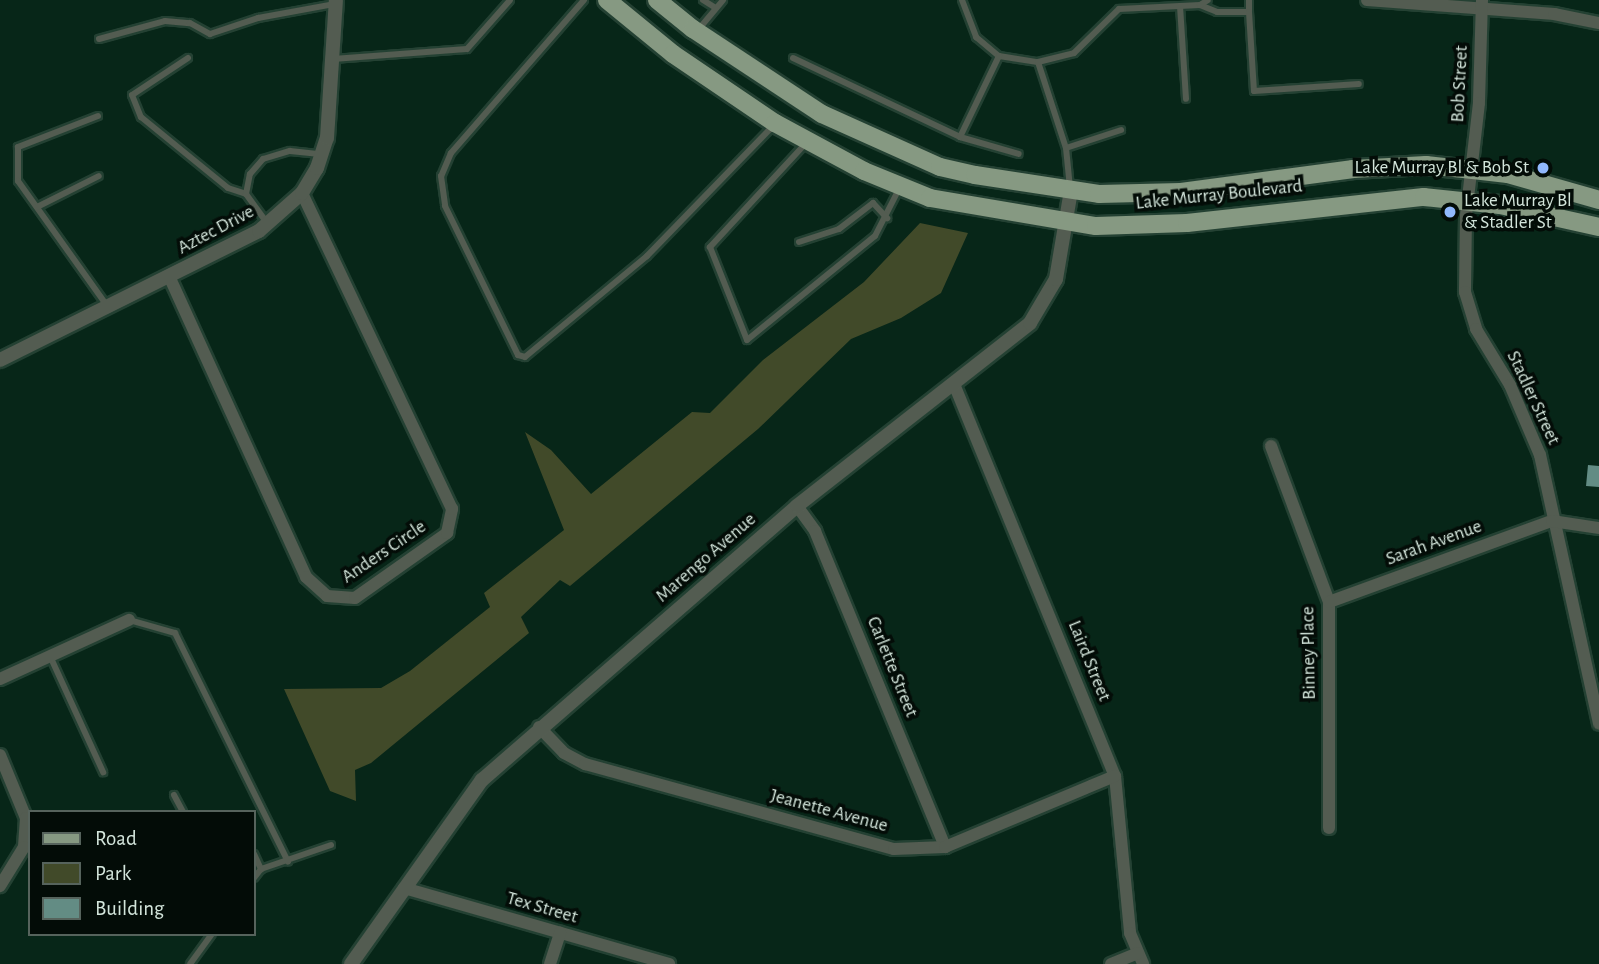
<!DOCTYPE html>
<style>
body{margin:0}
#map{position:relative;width:1599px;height:964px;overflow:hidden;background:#072618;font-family:"Alegreya Sans",sans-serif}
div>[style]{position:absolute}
.green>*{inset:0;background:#414a29}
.building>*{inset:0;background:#638c84}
.roads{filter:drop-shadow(2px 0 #244133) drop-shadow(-2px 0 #244133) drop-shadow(0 2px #244133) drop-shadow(0 -2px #244133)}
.service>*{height:6px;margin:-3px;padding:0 3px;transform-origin:3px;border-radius:3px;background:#535c51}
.minor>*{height:12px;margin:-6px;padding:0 6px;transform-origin:6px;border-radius:6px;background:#535c51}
.tertiary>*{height:14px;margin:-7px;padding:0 7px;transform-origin:7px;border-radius:7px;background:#535c51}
.primary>*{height:18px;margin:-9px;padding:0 9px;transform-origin:9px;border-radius:9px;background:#869982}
.dots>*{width:19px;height:19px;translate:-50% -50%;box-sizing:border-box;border:4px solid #030c07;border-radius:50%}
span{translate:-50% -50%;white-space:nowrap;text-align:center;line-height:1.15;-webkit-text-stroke:7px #030c07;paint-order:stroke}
.street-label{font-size:19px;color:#d3e5db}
.poi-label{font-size:19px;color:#d3e5db}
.right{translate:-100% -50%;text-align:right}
.left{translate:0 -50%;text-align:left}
.legend{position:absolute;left:28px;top:810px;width:228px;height:126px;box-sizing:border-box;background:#030c07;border:2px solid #56635c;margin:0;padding:9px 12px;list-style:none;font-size:21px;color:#d3e5db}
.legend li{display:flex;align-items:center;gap:14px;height:35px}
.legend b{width:35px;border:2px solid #56635c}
</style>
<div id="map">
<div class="green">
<div style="clip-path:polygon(920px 223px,968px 233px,941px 293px,901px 318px,851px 339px,758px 429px,570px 586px,560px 580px,521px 617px,529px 633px,371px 763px,355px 770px,356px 801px,330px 791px,284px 689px,381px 688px,410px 671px,490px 607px,484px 593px,564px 530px,525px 432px,551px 450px,591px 494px,692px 412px,710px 413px,763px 360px,864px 282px)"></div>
</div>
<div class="building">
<div style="clip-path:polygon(1588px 465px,1599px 466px,1599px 487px,1586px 486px)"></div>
</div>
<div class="roads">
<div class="service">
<div style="left:584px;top:0;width:203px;rotate:131deg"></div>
<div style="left:451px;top:153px;width:25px;rotate:113deg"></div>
<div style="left:441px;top:176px;width:30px;rotate:82deg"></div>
<div style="left:445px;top:206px;width:166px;rotate:63.9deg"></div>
<div style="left:518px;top:355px;width:7px;rotate:16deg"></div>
<div style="left:525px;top:357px;width:158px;rotate:-39.6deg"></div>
<div style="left:647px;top:256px;width:182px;rotate:-45.9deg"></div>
<div style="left:703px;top:0;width:15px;rotate:32deg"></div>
<div style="left:962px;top:0;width:40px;rotate:69deg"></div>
<div style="left:976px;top:37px;width:30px;rotate:40deg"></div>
<div style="left:999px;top:56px;width:39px;rotate:9deg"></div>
<div style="left:1038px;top:62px;width:90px;rotate:72deg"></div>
<div style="left:1066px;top:148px;width:40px;rotate:84.3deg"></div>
<div style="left:1200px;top:5px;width:18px;rotate:22deg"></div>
<div style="left:1217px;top:12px;width:32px"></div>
<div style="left:1249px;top:12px;width:12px;rotate:-90deg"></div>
<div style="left:1180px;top:6px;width:93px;rotate:86.3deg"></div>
<div style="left:1249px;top:12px;width:79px;rotate:86.4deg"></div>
<div style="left:1254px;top:91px;width:105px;rotate:-3.8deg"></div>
<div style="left:698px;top:30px;width:39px;rotate:-50deg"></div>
<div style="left:99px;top:39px;width:68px;rotate:-15.3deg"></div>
<div style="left:165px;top:21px;width:25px;rotate:5deg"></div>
<div style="left:190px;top:23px;width:23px;rotate:29deg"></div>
<div style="left:210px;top:34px;width:51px;rotate:-18.4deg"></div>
<div style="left:258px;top:18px;width:77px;rotate:-10.4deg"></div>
<div style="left:188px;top:58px;width:67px;rotate:146.5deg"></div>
<div style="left:132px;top:95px;width:24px;rotate:68deg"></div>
<div style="left:141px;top:117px;width:112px;rotate:39.2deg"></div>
<div style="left:228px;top:188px;width:19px;rotate:18deg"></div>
<div style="left:246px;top:194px;width:36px;rotate:54deg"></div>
<div style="left:793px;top:58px;width:185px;rotate:25.3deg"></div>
<div style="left:960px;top:137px;width:61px;rotate:16.1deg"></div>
<div style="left:333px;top:59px;width:134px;rotate:-4.3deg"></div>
<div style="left:467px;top:49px;width:65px;rotate:-48.7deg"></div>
<div style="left:1038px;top:62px;width:37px;rotate:-14deg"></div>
<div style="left:1074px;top:53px;width:63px;rotate:-44.4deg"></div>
<div style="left:1119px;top:9px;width:81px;rotate:-2.8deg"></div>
<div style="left:1200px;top:5px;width:9px;rotate:-32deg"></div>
<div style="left:98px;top:116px;width:86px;rotate:158.8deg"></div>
<div style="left:18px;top:147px;width:34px;rotate:90deg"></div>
<div style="left:18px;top:181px;width:153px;rotate:54.5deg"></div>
<div style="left:960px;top:137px;width:90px;rotate:-64.3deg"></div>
<div style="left:806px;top:143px;width:142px;rotate:132.7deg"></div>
<div style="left:710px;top:247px;width:100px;rotate:68.3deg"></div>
<div style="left:747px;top:340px;width:165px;rotate:-39.1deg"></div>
<div style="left:875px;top:236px;width:55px;rotate:-63deg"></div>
<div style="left:1066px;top:148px;width:58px;rotate:-18.1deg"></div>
<div style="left:246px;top:194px;width:20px;rotate:-79deg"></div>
<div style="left:250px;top:174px;width:20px;rotate:-49deg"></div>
<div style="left:263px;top:159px;width:28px;rotate:-17deg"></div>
<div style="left:290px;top:151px;width:30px;rotate:6deg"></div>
<div style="left:37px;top:207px;width:69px;rotate:-26.6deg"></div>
<div style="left:799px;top:242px;width:42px;rotate:-18deg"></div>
<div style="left:839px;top:229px;width:43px;rotate:-37.4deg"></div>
<div style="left:873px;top:203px;width:21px;rotate:47deg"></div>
<div style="left:129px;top:620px;width:48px;rotate:15.8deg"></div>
<div style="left:175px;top:633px;width:255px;rotate:63.7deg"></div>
<div style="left:50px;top:656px;width:128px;rotate:65.4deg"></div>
<div style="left:174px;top:795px;width:19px;rotate:62deg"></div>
<div style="left:254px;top:854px;width:17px;rotate:65deg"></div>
<div style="left:261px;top:869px;width:11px;rotate:128deg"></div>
<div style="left:261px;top:869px;width:74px;rotate:-18.9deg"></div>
<div style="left:190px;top:964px;width:37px;rotate:-54deg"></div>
</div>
<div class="minor">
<div style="left:1367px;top:0;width:188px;rotate:4.3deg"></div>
<div style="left:1554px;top:14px;width:46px;rotate:11.3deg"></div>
<div style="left:1482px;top:0;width:103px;rotate:91.7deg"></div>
<div style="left:1479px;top:103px;width:114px;rotate:96.6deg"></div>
<div style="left:1466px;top:216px;width:76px;rotate:90.8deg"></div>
<div style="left:1465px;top:292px;width:39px;rotate:73deg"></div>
<div style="left:1476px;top:329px;width:66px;rotate:58.7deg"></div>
<div style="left:1510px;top:385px;width:76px;rotate:66.8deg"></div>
<div style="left:1540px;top:455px;width:275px;rotate:77.6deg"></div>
<div style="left:169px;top:276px;width:331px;rotate:65.5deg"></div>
<div style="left:306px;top:577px;width:28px;rotate:42deg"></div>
<div style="left:327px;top:596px;width:28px;rotate:4deg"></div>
<div style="left:355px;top:598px;width:113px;rotate:-35.2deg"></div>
<div style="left:447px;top:533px;width:25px;rotate:-78deg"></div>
<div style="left:452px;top:509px;width:350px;rotate:-115.4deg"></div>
<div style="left:954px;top:384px;width:424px;rotate:67.7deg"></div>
<div style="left:1115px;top:776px;width:158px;rotate:84.5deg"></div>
<div style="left:1130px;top:933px;width:34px;rotate:67deg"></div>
<div style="left:1271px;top:446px;width:166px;rotate:69.6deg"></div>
<div style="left:1329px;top:602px;width:226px;rotate:90deg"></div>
<div style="left:797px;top:506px;width:31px;rotate:54deg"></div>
<div style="left:815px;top:531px;width:342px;rotate:67.6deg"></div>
<div style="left:1329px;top:602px;width:237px;rotate:-20deg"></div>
<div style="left:1552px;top:521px;width:48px;rotate:8.5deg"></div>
<div style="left:0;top:679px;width:142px;rotate:-24.6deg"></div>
<div style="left:539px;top:727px;width:36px;rotate:46deg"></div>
<div style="left:564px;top:753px;width:24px;rotate:28deg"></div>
<div style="left:585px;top:764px;width:320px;rotate:15.4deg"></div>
<div style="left:894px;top:849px;width:51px;rotate:-2.2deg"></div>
<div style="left:945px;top:847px;width:184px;rotate:-22.7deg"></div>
<div style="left:0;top:755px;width:68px;rotate:67.6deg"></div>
<div style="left:26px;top:818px;width:29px;rotate:94deg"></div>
<div style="left:24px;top:847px;width:46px;rotate:121.6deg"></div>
<div style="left:404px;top:888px;width:276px;rotate:16deg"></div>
<div style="left:550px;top:964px;width:33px;rotate:-72deg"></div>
<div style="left:1111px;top:964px;width:29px;rotate:-22deg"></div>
</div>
<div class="tertiary">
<div style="left:0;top:360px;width:289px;rotate:-26.5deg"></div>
<div style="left:259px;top:231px;width:57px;rotate:-41.5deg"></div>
<div style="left:302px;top:193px;width:29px;rotate:-59deg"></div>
<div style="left:317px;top:168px;width:32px;rotate:-72deg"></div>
<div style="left:327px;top:138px;width:138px;rotate:-86.3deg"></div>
<div style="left:351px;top:964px;width:226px;rotate:-54.6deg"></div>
<div style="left:482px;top:780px;width:417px;rotate:-41deg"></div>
<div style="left:797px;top:506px;width:296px;rotate:-38.1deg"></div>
<div style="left:1030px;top:323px;width:51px;rotate:-59.4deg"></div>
<div style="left:1056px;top:279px;width:90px;rotate:-80.4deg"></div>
</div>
<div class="primary">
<div style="left:607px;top:0;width:85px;rotate:39.3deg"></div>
<div style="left:673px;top:54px;width:123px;rotate:34.1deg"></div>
<div style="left:775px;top:123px;width:101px;rotate:28.3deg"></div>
<div style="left:864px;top:171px;width:71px;rotate:22.2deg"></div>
<div style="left:930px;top:198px;width:168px;rotate:9.6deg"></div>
<div style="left:1096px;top:226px;width:91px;rotate:-1.9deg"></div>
<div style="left:1187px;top:223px;width:238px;rotate:-6.3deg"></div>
<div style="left:1424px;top:197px;width:76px;rotate:6deg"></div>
<div style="left:1500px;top:205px;width:101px;rotate:12.5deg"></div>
<div style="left:657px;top:0;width:46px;rotate:38.9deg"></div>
<div style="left:693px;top:29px;width:154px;rotate:33.4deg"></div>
<div style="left:822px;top:114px;width:129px;rotate:24.2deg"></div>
<div style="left:940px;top:167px;width:36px;rotate:13deg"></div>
<div style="left:975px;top:175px;width:125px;rotate:8.7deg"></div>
<div style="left:1099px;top:194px;width:82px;rotate:-1.4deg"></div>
<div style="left:1181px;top:192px;width:174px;rotate:-7.6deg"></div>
<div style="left:1353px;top:169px;width:73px;rotate:-3.1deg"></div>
<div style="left:1426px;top:165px;width:82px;rotate:6.3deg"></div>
<div style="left:1508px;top:174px;width:95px;rotate:15.9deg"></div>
</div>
</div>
<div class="dots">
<div style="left:1543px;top:168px;background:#91b8fd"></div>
<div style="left:1450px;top:212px;background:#91b8fd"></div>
</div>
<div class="street-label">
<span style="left:1460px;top:84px;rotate:-87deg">Bob Street</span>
<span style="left:1219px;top:195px;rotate:-6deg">Lake Murray Boulevard</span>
<span style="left:216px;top:230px;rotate:-28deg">Aztec Drive</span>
<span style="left:1533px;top:398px;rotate:65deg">Stadler Street</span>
<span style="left:1434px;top:543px;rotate:-20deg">Sarah Avenue</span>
<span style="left:384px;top:552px;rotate:-34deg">Anders Circle</span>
<span style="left:706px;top:558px;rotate:-41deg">Marengo Avenue</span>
<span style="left:1309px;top:653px;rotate:-91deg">Binney Place</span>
<span style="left:1089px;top:661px;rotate:68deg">Laird Street</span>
<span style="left:892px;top:667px;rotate:68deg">Carlette Street</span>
<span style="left:829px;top:811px;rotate:15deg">Jeanette Avenue</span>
<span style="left:542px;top:908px;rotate:16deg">Tex Street</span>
</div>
<div class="poi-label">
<span class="right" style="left:1529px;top:168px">Lake Murray Bl &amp; Bob St</span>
<span class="left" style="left:1464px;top:212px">Lake Murray Bl<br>&amp; Stadler St</span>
</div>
<ul class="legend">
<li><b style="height:9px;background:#869982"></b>Road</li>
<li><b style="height:19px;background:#414a29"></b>Park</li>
<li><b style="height:19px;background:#638c84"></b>Building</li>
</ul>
</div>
